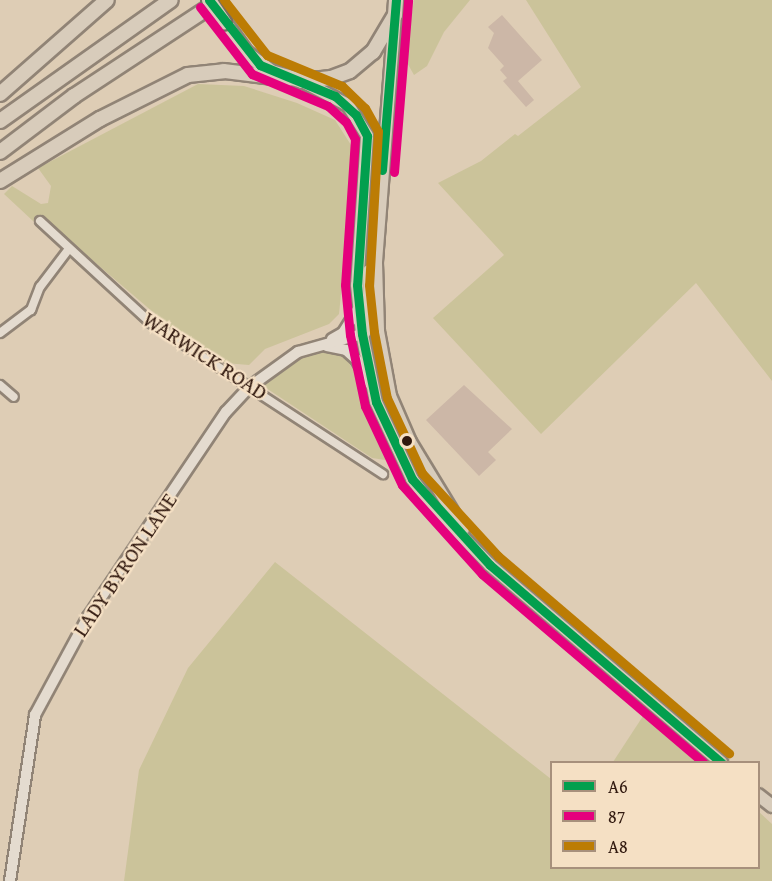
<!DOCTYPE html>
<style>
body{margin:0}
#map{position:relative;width:772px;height:881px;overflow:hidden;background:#decdb5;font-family:"Gentium Book Plus",serif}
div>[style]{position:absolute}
.green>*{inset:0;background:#cbc39a}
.building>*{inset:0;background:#ccb7a7}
.roads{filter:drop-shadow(2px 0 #918476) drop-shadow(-2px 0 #918476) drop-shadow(0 2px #918476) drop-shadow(0 -2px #918476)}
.street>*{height:8px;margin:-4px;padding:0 4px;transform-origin:4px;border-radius:4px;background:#e4dbcf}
.secondary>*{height:10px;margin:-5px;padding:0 5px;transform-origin:5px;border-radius:5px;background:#e4dbcf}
.primary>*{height:12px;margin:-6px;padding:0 6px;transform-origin:6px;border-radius:6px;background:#d8ccbb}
.highway>*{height:14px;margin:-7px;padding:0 7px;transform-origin:7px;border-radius:7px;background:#d8ccbb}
.bridges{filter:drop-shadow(2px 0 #796d60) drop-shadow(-2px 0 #796d60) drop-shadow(0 2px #796d60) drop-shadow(0 -2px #796d60)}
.highway-bridge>*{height:14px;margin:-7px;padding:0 7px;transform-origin:7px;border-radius:7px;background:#d8ccbb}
.bus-1>*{height:9px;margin:-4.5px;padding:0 4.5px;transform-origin:4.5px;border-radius:4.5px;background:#029f4e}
.bus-2>*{height:9px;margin:-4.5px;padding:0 4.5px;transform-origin:4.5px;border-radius:4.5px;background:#e5007d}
.bus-3>*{height:9px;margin:-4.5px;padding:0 4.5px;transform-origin:4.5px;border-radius:4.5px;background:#bc7c04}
.dots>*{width:16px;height:16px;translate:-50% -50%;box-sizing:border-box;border:3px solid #f5e0c4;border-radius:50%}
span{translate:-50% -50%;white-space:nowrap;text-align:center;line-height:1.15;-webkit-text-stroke:4.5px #f5e0c4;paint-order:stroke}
.street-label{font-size:21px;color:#31190f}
.legend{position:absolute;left:550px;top:761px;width:210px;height:108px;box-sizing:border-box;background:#f5e0c4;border:2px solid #a7907c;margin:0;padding:8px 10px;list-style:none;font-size:18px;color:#31190f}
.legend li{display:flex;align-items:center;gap:12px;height:30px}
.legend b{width:30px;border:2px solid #a7907c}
</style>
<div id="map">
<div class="green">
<div style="clip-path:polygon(414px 0,470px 0,444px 32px,427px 66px,414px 75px,405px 59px)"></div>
<div style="clip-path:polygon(526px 0,772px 0,772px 381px,696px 283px,541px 434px,433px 318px,504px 255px,438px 183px,481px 161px,515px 134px,518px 136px,581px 87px)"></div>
<div style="clip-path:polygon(198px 84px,244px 86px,297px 103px,335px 120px,351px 145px,353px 175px,339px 314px,329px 324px,265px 349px,249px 365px,225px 363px,181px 336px,43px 218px,33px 221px,4px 194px,12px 186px,41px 204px,48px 203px,51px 186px,38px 168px)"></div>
<div style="clip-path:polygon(331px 351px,345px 357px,361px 382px,389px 455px,385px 460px,372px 458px,260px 384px,303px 354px)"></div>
<div style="clip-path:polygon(275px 562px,551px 779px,552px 868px,758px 868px,759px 812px,772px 824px,772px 881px,124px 881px,139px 770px,188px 668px)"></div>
<div style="clip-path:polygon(645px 713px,702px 762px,613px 762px)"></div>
</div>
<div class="building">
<div style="clip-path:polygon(502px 15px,542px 60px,518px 81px,534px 100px,526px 107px,503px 81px,507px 78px,500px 70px,504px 66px,488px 48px,494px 33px,488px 27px)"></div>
<div style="clip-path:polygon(464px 385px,512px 429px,488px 452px,496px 460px,479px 476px,426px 420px)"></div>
</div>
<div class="roads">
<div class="street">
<div style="left:40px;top:221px;width:151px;rotate:42.6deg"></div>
<div style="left:151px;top:323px;width:277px;rotate:33.1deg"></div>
<div style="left:0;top:333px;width:39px;rotate:-37deg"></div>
<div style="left:31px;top:310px;width:25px;rotate:-69deg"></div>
<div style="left:40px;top:287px;width:46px;rotate:-52.9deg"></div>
<div style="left:0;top:385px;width:18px;rotate:41deg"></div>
</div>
<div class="secondary">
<div style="left:332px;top:339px;width:13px;rotate:-29deg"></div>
<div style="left:343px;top:333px;width:31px;rotate:-58deg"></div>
<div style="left:327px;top:346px;width:19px;rotate:12deg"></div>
<div style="left:346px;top:350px;width:13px;rotate:42deg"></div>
<div style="left:356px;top:359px;width:30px;rotate:60deg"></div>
<div style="left:10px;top:881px;width:168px;rotate:-81.4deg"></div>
<div style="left:35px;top:715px;width:111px;rotate:-61.6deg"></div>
<div style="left:88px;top:617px;width:247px;rotate:-56.1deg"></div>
<div style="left:226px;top:412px;width:33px;rotate:-47deg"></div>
<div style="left:248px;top:388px;width:62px;rotate:-35.8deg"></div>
<div style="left:298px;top:352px;width:66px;rotate:-15.7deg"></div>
</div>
<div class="primary">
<div style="left:395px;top:15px;width:249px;rotate:94.4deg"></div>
<div style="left:376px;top:263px;width:68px;rotate:88.3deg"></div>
<div style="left:378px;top:331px;width:66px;rotate:79.5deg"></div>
<div style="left:390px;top:396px;width:50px;rotate:66.5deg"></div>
<div style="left:410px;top:442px;width:102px;rotate:58.7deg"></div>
<div style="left:302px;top:81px;width:52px;rotate:27.6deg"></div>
<div style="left:348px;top:105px;width:36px;rotate:58deg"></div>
<div style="left:367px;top:136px;width:149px;rotate:93.8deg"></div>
<div style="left:357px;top:285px;width:49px;rotate:84.2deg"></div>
<div style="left:362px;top:334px;width:69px;rotate:78.4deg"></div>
<div style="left:376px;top:402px;width:85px;rotate:64.9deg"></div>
<div style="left:412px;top:479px;width:35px;rotate:53deg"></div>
<div style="left:433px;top:507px;width:81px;rotate:45.5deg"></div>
<div style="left:490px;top:565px;width:304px;rotate:40.5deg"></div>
<div style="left:364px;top:333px;width:13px;rotate:-61deg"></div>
<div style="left:370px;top:322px;width:51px;rotate:-91.1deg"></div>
<div style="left:758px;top:795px;width:18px;rotate:38deg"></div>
</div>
<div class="highway">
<div style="left:224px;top:22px;width:38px;rotate:55deg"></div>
<div style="left:246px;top:53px;width:31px;rotate:37deg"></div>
<div style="left:271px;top:72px;width:32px;rotate:16deg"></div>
<div style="left:302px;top:81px;width:29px;rotate:-6deg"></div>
<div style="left:331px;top:78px;width:20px;rotate:-20deg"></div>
<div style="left:350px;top:71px;width:30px;rotate:-40deg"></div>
<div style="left:373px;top:52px;width:43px;rotate:-59.3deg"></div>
<div style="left:395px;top:15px;width:15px;rotate:-86deg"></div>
<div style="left:0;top:94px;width:142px;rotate:-41.3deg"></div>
<div style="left:0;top:121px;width:209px;rotate:-35.3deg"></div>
<div style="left:0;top:152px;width:93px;rotate:-37.1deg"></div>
<div style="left:74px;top:96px;width:175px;rotate:-33.3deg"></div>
<div style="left:0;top:181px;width:118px;rotate:-31.8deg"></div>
<div style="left:100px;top:119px;width:98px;rotate:-26.6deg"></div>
<div style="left:188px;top:75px;width:36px;rotate:-6deg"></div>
<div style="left:224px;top:71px;width:65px;rotate:7deg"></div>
</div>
</div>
<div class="bridges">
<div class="highway-bridge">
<div style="left:209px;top:0;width:27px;rotate:56deg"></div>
</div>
</div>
<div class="bus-1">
<div style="left:209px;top:0;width:83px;rotate:51.9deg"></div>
<div style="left:260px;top:65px;width:81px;rotate:22.5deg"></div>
<div style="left:335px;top:96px;width:28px;rotate:42deg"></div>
<div style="left:356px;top:115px;width:24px;rotate:62deg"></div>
<div style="left:367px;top:136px;width:149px;rotate:93.8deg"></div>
<div style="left:357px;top:285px;width:49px;rotate:84.2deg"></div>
<div style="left:362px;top:334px;width:69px;rotate:78.4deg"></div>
<div style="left:376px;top:402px;width:85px;rotate:64.9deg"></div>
<div style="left:412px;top:479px;width:116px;rotate:47.8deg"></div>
<div style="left:490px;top:565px;width:304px;rotate:40.5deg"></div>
<div style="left:382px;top:170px;width:171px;rotate:-85.3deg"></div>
</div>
<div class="bus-2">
<div style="left:200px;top:7px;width:85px;rotate:52.2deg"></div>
<div style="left:252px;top:74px;width:82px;rotate:22.8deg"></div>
<div style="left:328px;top:106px;width:24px;rotate:42deg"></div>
<div style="left:346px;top:122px;width:19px;rotate:62deg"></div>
<div style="left:355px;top:139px;width:146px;rotate:93.9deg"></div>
<div style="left:345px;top:285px;width:50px;rotate:84.3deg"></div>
<div style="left:350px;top:335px;width:73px;rotate:78.1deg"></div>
<div style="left:365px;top:406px;width:87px;rotate:64.9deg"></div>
<div style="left:402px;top:485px;width:120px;rotate:48deg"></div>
<div style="left:482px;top:574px;width:290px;rotate:40.4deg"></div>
<div style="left:394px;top:172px;width:172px;rotate:-85.3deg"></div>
</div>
<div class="bus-3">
<div style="left:224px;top:0;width:70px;rotate:52deg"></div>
<div style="left:267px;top:55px;width:81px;rotate:22.5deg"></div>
<div style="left:342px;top:86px;width:32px;rotate:44deg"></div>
<div style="left:365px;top:108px;width:26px;rotate:61deg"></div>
<div style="left:378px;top:131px;width:154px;rotate:93.3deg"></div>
<div style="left:369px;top:285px;width:47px;rotate:83.9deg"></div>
<div style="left:374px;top:332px;width:67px;rotate:78.9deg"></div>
<div style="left:387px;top:398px;width:83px;rotate:65deg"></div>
<div style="left:422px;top:473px;width:113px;rotate:47.5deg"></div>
<div style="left:498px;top:556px;width:304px;rotate:40.5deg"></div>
</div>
<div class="dots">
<div style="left:407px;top:441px;background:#31190f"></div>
</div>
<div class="street-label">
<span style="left:205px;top:356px;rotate:33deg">WARWICK ROAD</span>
<span style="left:125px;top:565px;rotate:-56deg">LADY BYRON LANE</span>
</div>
<ul class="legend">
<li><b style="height:8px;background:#029f4e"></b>A6</li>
<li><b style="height:8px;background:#e5007d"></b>87</li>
<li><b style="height:8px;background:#bc7c04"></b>A8</li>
</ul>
</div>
